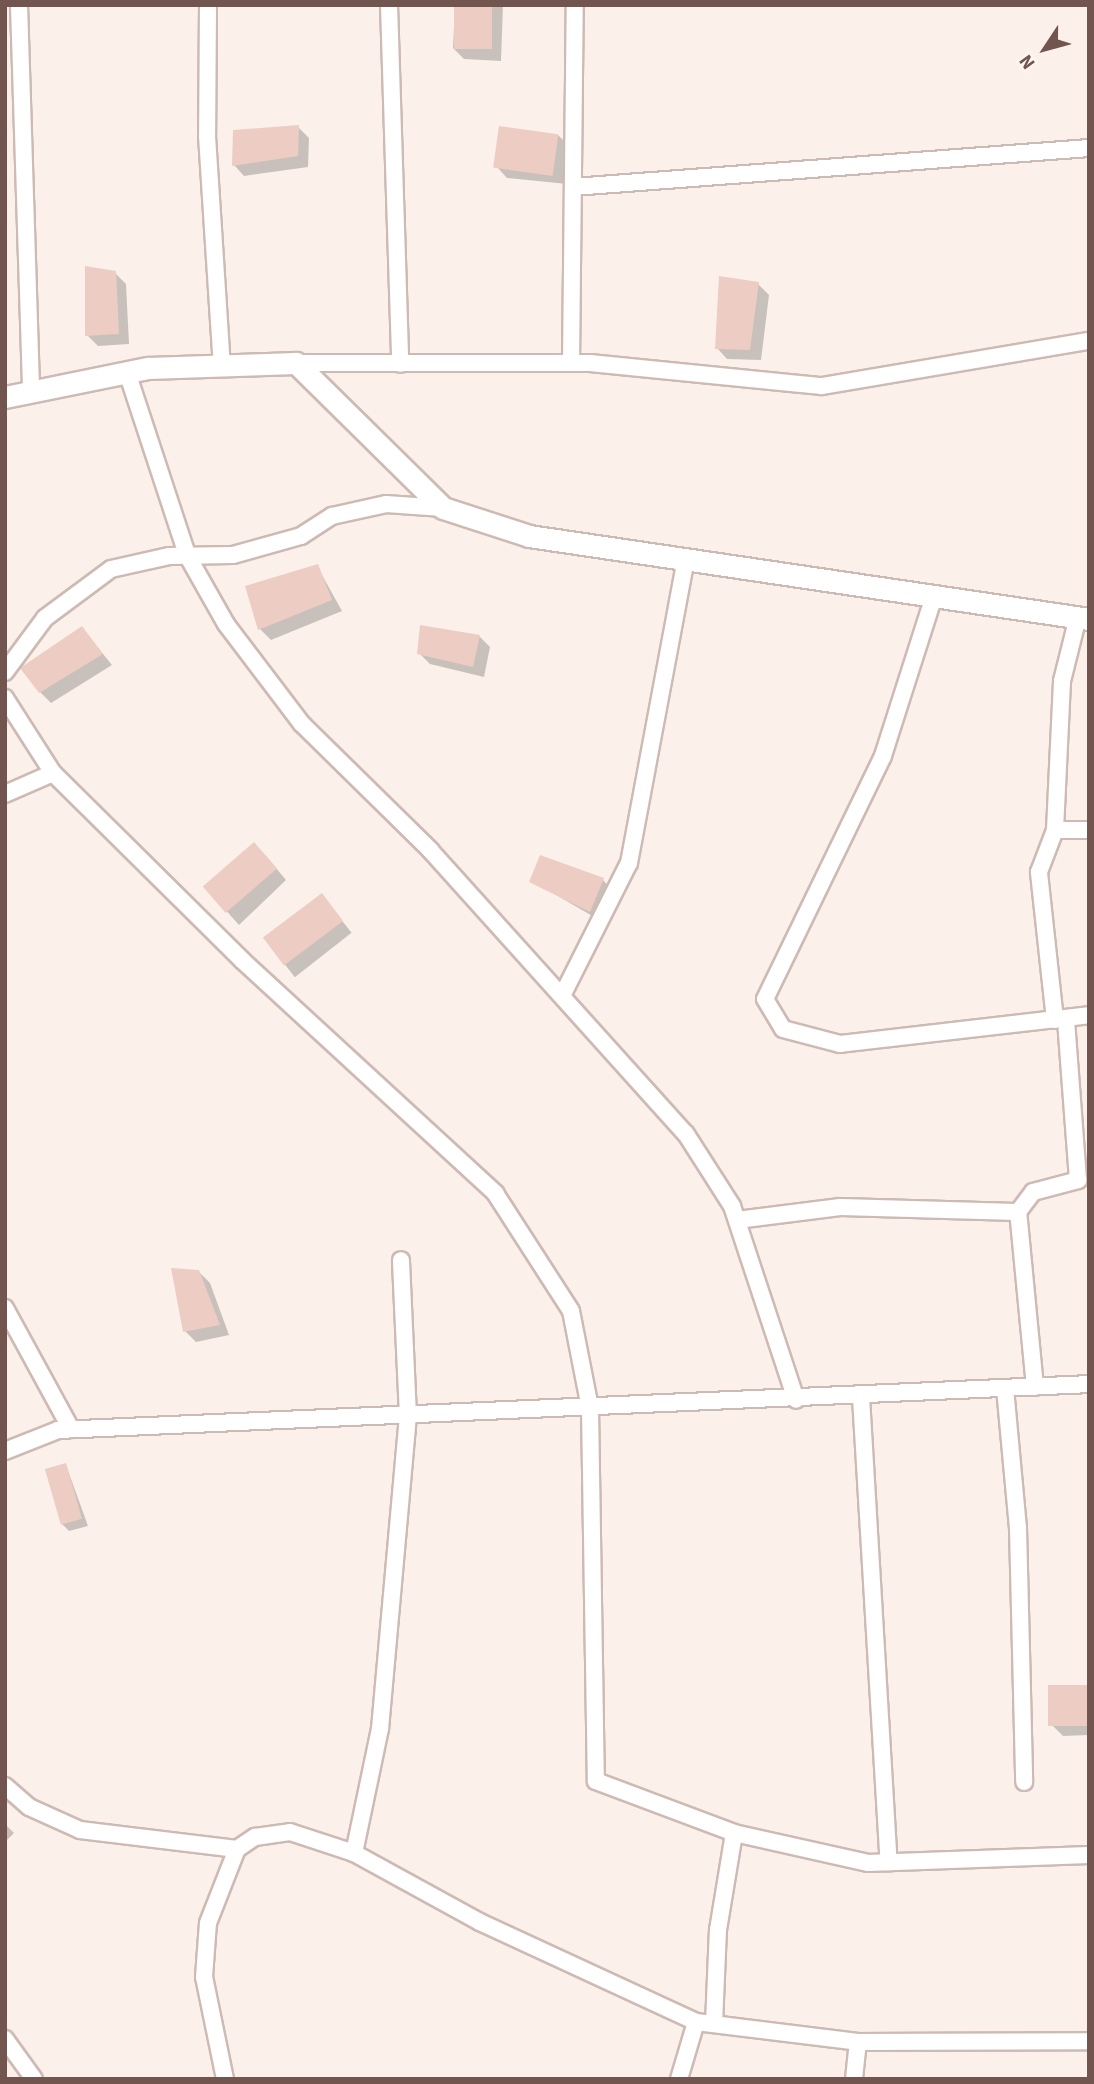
<!DOCTYPE html>
<style>
body{margin:0}
#map{position:relative;width:1094px;height:2084px;overflow:hidden;background:#fbf1ea;font-family:"Source Sans 3",sans-serif}
div>[style]{position:absolute}
.shadow>*{inset:0;background:#0003;transform-origin:0 0}
.building>*{inset:0;background:#edccc4;transform-origin:0 0}
.roads{filter:drop-shadow(2px 0 #cebab4) drop-shadow(-2px 0 #cebab4) drop-shadow(0 2px #cebab4) drop-shadow(0 -2px #cebab4)}
.minor>*{height:16px;margin:-8px;padding:0 8px;transform-origin:8px;border-radius:8px;background:#fff}
.tertiary>*{height:21px;margin:-10.5px;padding:0 10.5px;transform-origin:10.5px;border-radius:10.5px;background:#fff}
span{translate:-50% -50%;white-space:nowrap;text-align:center;line-height:1.15;-webkit-text-stroke:6px #fdf6f0;paint-order:stroke}
.frame{position:absolute;inset:0;border:7px solid #735550;pointer-events:none}
.north{position:absolute;left:1010px;top:14px;width:70px;height:70px;-webkit-text-stroke:5px #fdf6f0;paint-order:stroke;rotate:234deg;font-size:19px;font-weight:700;line-height:28px;text-align:center;color:#735550}
.north::after{content:'';display:block;margin:auto;width:24px;height:32px;background:#735550;clip-path:polygon(50% 0,100% 100%,50% 72%,0 100%)}
</style>
<div id="map">
<div class="shadow">
<div style="clip-path:polygon(455px 5px,503px 5px,501px 61px,464px 59px,453px 48px)"></div>
<div style="clip-path:polygon(298px 127px,309px 138px,308px 167px,244px 176px,234px 165px)"></div>
<div style="clip-path:polygon(558px 135px,569px 146px,567px 184px,507px 178px,497px 167px)"></div>
<div style="clip-path:polygon(115px 273px,126px 284px,129px 344px,98px 346px,87px 335px)"></div>
<div style="clip-path:polygon(758px 284px,769px 295px,761px 360px,727px 359px,717px 348px)"></div>
<div style="clip-path:polygon(317px 566px,342px 611px,271px 640px,260px 629px)"></div>
<div style="clip-path:polygon(82px 628px,112px 665px,51px 703px,40px 692px)"></div>
<div style="clip-path:polygon(480px 637px,490px 647px,484px 677px,430px 664px,419px 653px)"></div>
<div style="clip-path:polygon(265px 855px,286px 880px,239px 925px,205px 887px)"></div>
<div style="clip-path:polygon(603px 880px,613px 891px,601px 921px,532px 881px)"></div>
<div style="left:322px;top:895px;width:48px;height:72px;rotate:52deg"></div>
<div style="clip-path:polygon(199px 1272px,210px 1283px,229px 1335px,196px 1342px,185px 1331px)"></div>
<div style="clip-path:polygon(66px 1465px,88px 1526px,69px 1531px,62px 1524px)"></div>
<div style="clip-path:polygon(1089px 1687px,1089px 1735px,1063px 1736px,1052px 1725px)"></div>
<div style="clip-path:polygon(5px 1824px,14px 1833px,5px 1842px)"></div>
</div>
<div class="building">
<div style="left:454px;top:5px;width:38px;height:44px"></div>
<div style="clip-path:polygon(299px 125px,298px 156px,232px 166px,233px 130px)"></div>
<div style="left:499px;top:126px;width:60px;height:42px;rotate:8deg"></div>
<div style="clip-path:polygon(85px 266px,116px 271px,119px 334px,85px 336px)"></div>
<div style="clip-path:polygon(719px 276px,759px 282px,750px 350px,715px 349px)"></div>
<div style="clip-path:polygon(318px 564px,332px 600px,258px 630px,245px 586px)"></div>
<div style="clip-path:polygon(420px 625px,480px 635px,473px 667px,417px 654px)"></div>
<div style="clip-path:polygon(82px 626px,103px 654px,39px 693px,20px 668px)"></div>
<div style="left:254px;top:842px;width:35px;height:68px;rotate:49deg"></div>
<div style="clip-path:polygon(540px 855px,604px 878px,590px 912px,529px 882px)"></div>
<div style="left:322px;top:893px;width:35px;height:74px;rotate:53deg"></div>
<div style="clip-path:polygon(171px 1268px,199px 1270px,220px 1325px,183px 1332px)"></div>
<div style="left:66px;top:1463px;width:58px;height:22px;rotate:74deg"></div>
<div style="left:1048px;top:1685px;width:41px;height:41px"></div>
</div>
<div class="roads">
<div class="minor">
<div style="left:19px;top:5px;width:387px;rotate:88.2deg"></div>
<div style="left:208px;top:5px;width:131px;rotate:90.4deg"></div>
<div style="left:207px;top:136px;width:229px;rotate:86.3deg"></div>
<div style="left:389px;top:5px;width:359px;rotate:88.2deg"></div>
<div style="left:573px;top:187px;width:517px;rotate:-4.32deg"></div>
<div style="left:296px;top:363px;width:294px"></div>
<div style="left:590px;top:363px;width:233px;rotate:5.7deg"></div>
<div style="left:822px;top:386px;width:271px;rotate:-9.6deg"></div>
<div style="left:571px;top:363px;width:358px;rotate:-89.4deg"></div>
<div style="left:127px;top:372px;width:193px;rotate:71.8deg"></div>
<div style="left:187px;top:555px;width:79px;rotate:60.5deg"></div>
<div style="left:226px;top:624px;width:126px;rotate:52.8deg"></div>
<div style="left:302px;top:724px;width:180px;rotate:44.5deg"></div>
<div style="left:430px;top:850px;width:382px;rotate:48deg"></div>
<div style="left:686px;top:1134px;width:85px;rotate:57.4deg"></div>
<div style="left:732px;top:1206px;width:204px;rotate:71.7deg"></div>
<div style="left:934px;top:596px;width:168px;rotate:107.7deg"></div>
<div style="left:883px;top:756px;width:270px;rotate:115.9deg"></div>
<div style="left:765px;top:999px;width:35px;rotate:59deg"></div>
<div style="left:783px;top:1029px;width:59px;rotate:14.7deg"></div>
<div style="left:840px;top:1044px;width:251px;rotate:-6.6deg"></div>
<div style="left:5px;top:672px;width:67px;rotate:-53.5deg"></div>
<div style="left:45px;top:618px;width:82px;rotate:-36.6deg"></div>
<div style="left:111px;top:569px;width:59px;rotate:-12.6deg"></div>
<div style="left:169px;top:556px;width:64px;rotate:-0.9deg"></div>
<div style="left:233px;top:555px;width:71px;rotate:-15.6deg"></div>
<div style="left:301px;top:536px;width:37px;rotate:-33deg"></div>
<div style="left:332px;top:516px;width:55px;rotate:-12.5deg"></div>
<div style="left:386px;top:504px;width:57px;rotate:4deg"></div>
<div style="left:5px;top:698px;width:89px;rotate:57.4deg"></div>
<div style="left:53px;top:773px;width:267px;rotate:44.7deg"></div>
<div style="left:243px;top:961px;width:343px;rotate:42.6deg"></div>
<div style="left:495px;top:1193px;width:140px;rotate:57.2deg"></div>
<div style="left:571px;top:1311px;width:99px;rotate:78.9deg"></div>
<div style="left:590px;top:1408px;width:373px;rotate:89.1deg"></div>
<div style="left:596px;top:1781px;width:147px;rotate:20.6deg"></div>
<div style="left:734px;top:1833px;width:137px;rotate:12.6deg"></div>
<div style="left:868px;top:1863px;width:221px;rotate:-2.1deg"></div>
<div style="left:5px;top:794px;width:52px;rotate:-23.6deg"></div>
<div style="left:1055px;top:830px;width:34px"></div>
<div style="left:563px;top:994px;width:147px;rotate:-63.3deg"></div>
<div style="left:629px;top:863px;width:309px;rotate:-79.4deg"></div>
<div style="left:1055px;top:1020px;width:149px;rotate:-96.2deg"></div>
<div style="left:1039px;top:872px;width:45px;rotate:-69.1deg"></div>
<div style="left:1055px;top:830px;width:149px;rotate:-87.3deg"></div>
<div style="left:1062px;top:681px;width:66px;rotate:-76deg"></div>
<div style="left:737px;top:1220px;width:104px;rotate:-7.2deg"></div>
<div style="left:840px;top:1207px;width:178px;rotate:1.6deg"></div>
<div style="left:5px;top:1308px;width:138px;rotate:61.4deg"></div>
<div style="left:1035px;top:1387px;width:176px;rotate:-95.5deg"></div>
<div style="left:1018px;top:1212px;width:25px;rotate:-53deg"></div>
<div style="left:1033px;top:1192px;width:47px;rotate:-14.9deg"></div>
<div style="left:1078px;top:1180px;width:161px;rotate:-94.3deg"></div>
<div style="left:1005px;top:1388px;width:141px;rotate:84.7deg"></div>
<div style="left:1018px;top:1528px;width:254px;rotate:88.6deg"></div>
<div style="left:861px;top:1397px;width:466px;rotate:86.6deg"></div>
<div style="left:5px;top:1451px;width:57px;rotate:-21.6deg"></div>
<div style="left:58px;top:1430px;width:1032px;rotate:-2.55deg"></div>
<div style="left:5px;top:1786px;width:32px;rotate:41deg"></div>
<div style="left:29px;top:1807px;width:56px;rotate:24.3deg"></div>
<div style="left:80px;top:1830px;width:158px;rotate:6.9deg"></div>
<div style="left:354px;top:1853px;width:127px;rotate:-78.2deg"></div>
<div style="left:380px;top:1729px;width:314px;rotate:-84.9deg"></div>
<div style="left:408px;top:1416px;width:156px;rotate:-92.6deg"></div>
<div style="left:714px;top:2024px;width:94px;rotate:-87.6deg"></div>
<div style="left:718px;top:1930px;width:98px;rotate:-80.6deg"></div>
<div style="left:5px;top:2039px;width:49px;rotate:54.1deg"></div>
<div style="left:225px;top:2079px;width:104px;rotate:-101.6deg"></div>
<div style="left:204px;top:1977px;width:54px;rotate:-85.8deg"></div>
<div style="left:208px;top:1923px;width:79px;rotate:-68.6deg"></div>
<div style="left:237px;top:1849px;width:22px;rotate:-34deg"></div>
<div style="left:255px;top:1837px;width:35px;rotate:-8deg"></div>
<div style="left:290px;top:1832px;width:67px;rotate:18.2deg"></div>
<div style="left:354px;top:1853px;width:144px;rotate:28.7deg"></div>
<div style="left:480px;top:1922px;width:238px;rotate:24.8deg"></div>
<div style="left:696px;top:2022px;width:163px;rotate:7deg"></div>
<div style="left:679px;top:2079px;width:59px;rotate:-73.4deg"></div>
<div style="left:854px;top:2079px;width:37px;rotate:-84deg"></div>
<div style="left:858px;top:2042px;width:231px;rotate:-0.2deg"></div>
</div>
<div class="tertiary">
<div style="left:5px;top:397px;width:146px;rotate:-11.5deg"></div>
<div style="left:148px;top:368px;width:148px;rotate:-1.9deg"></div>
<div style="left:296px;top:363px;width:206px;rotate:44.6deg"></div>
<div style="left:443px;top:508px;width:90px;rotate:18deg"></div>
<div style="left:529px;top:536px;width:566px;rotate:8.43deg"></div>
</div>
</div>
<div class="frame"></div>
<div class="north">N</div>
</div>
